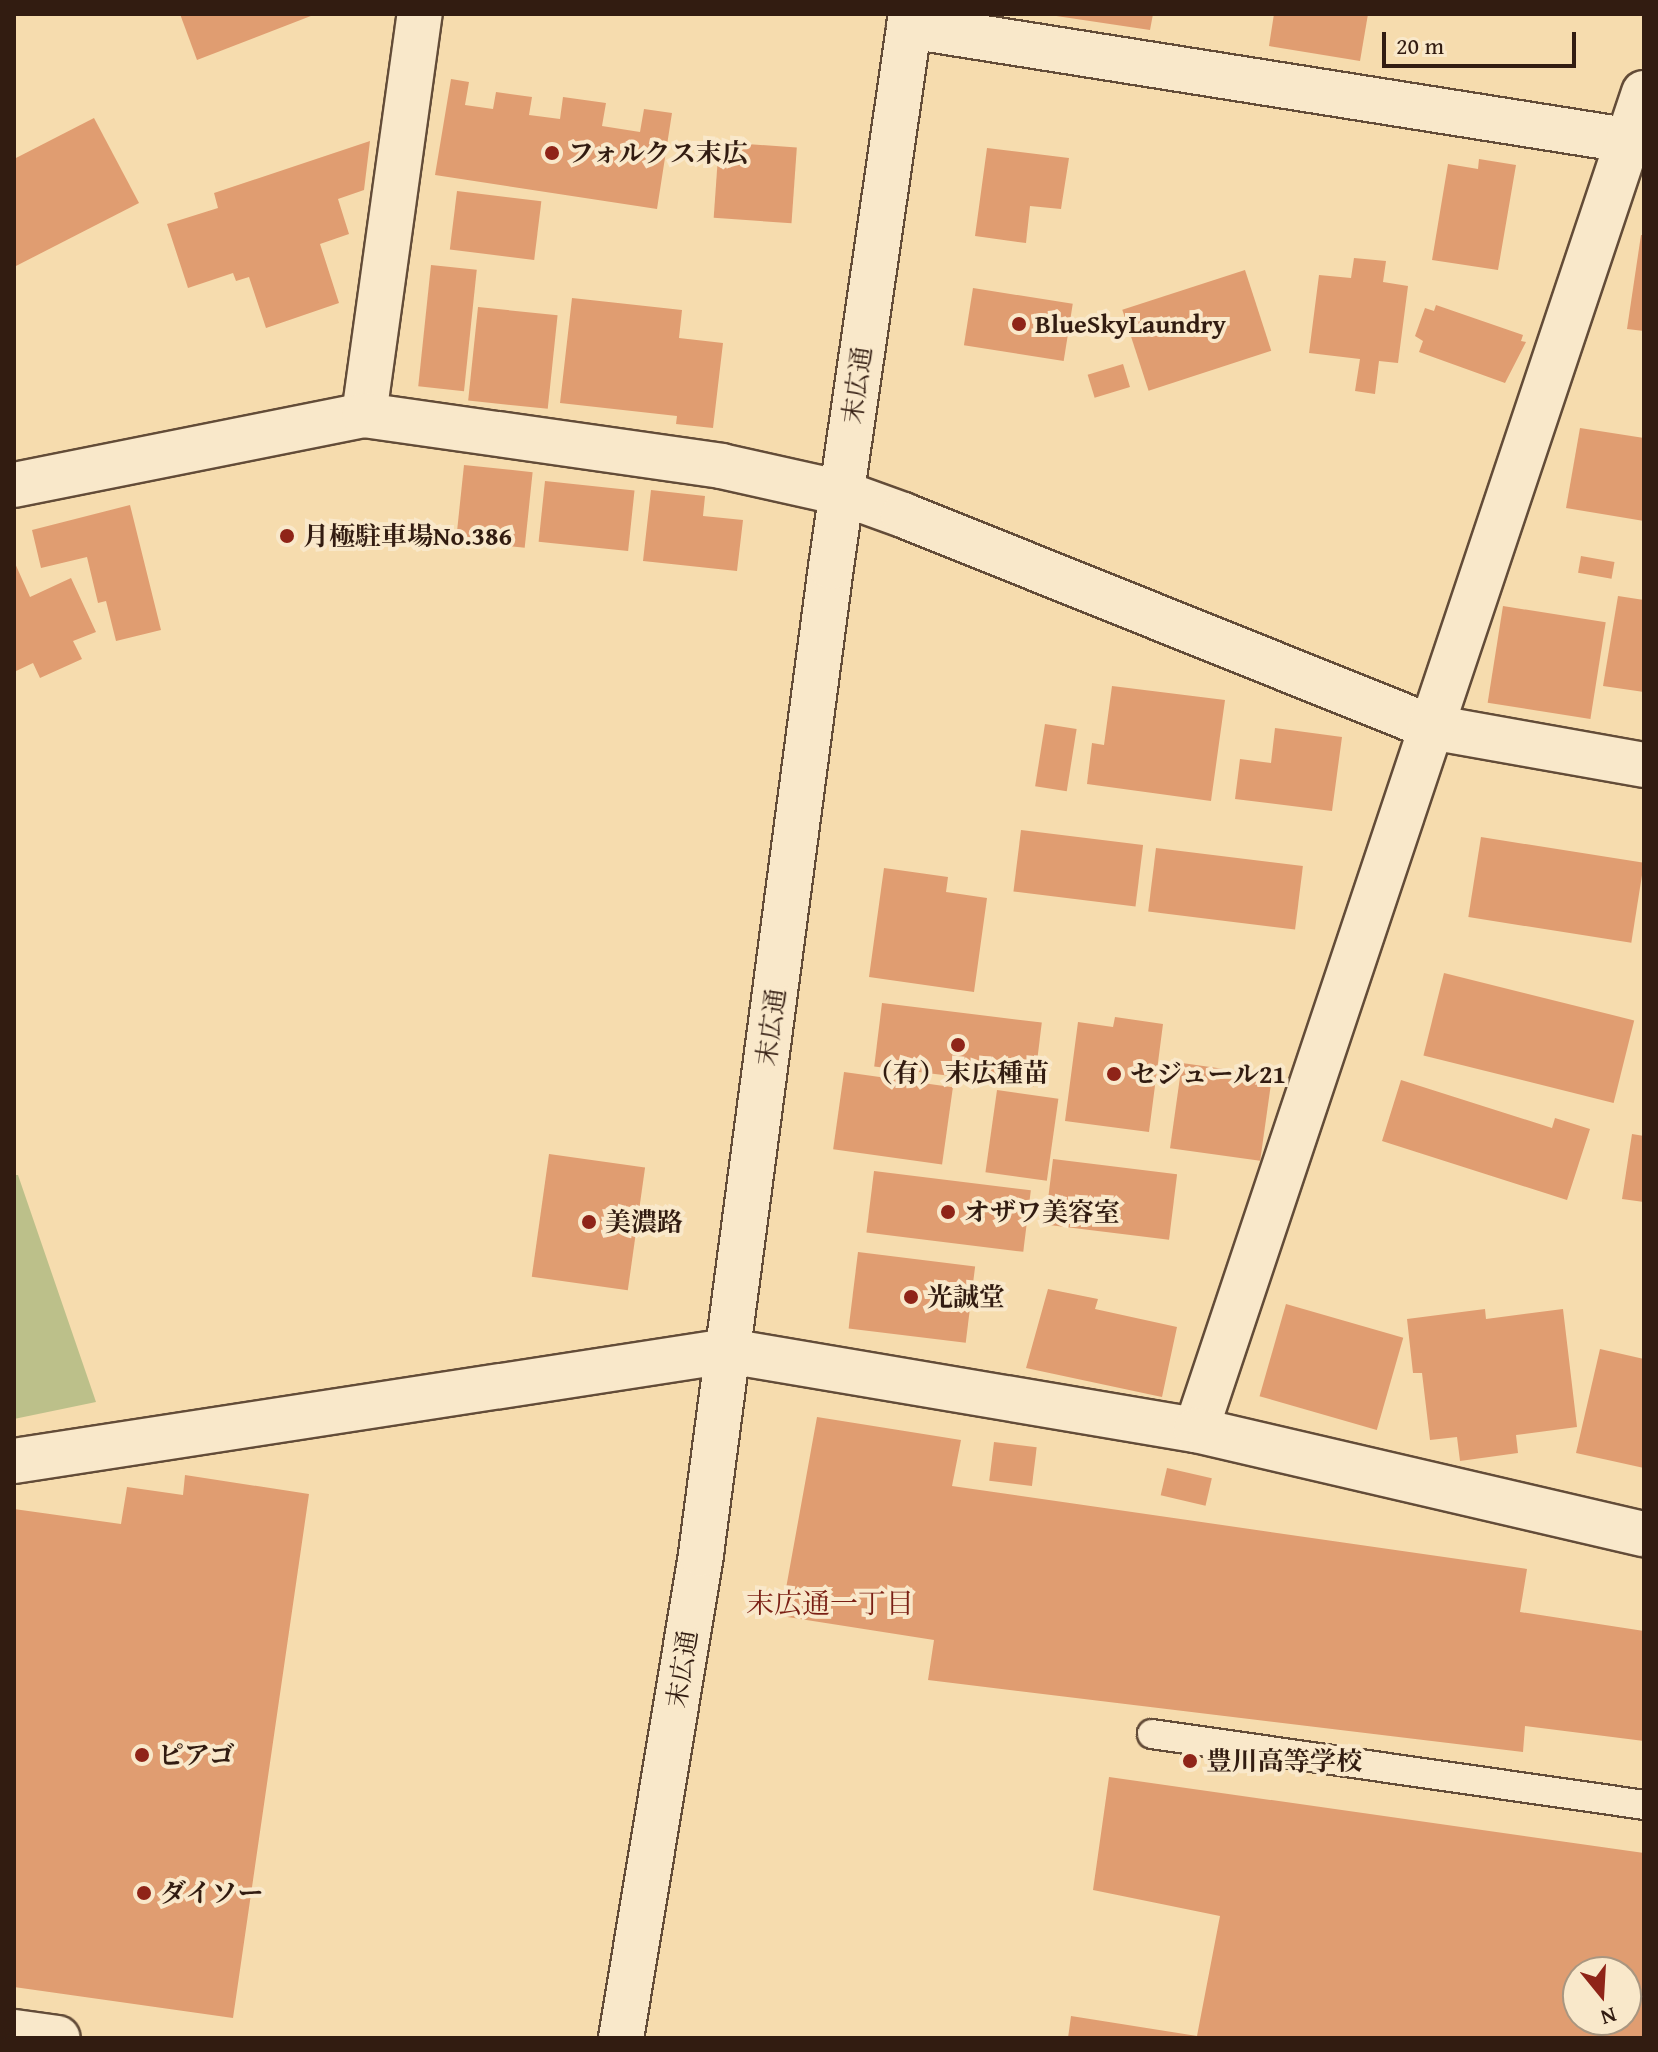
<!DOCTYPE html>
<meta charset="utf-8">
<style>
body{margin:0}
#map{position:relative;width:1658px;height:2052px;overflow:hidden;background:#f6dcae;font-family:"Gentium Book Plus","Noto Serif JP",serif}
div>[style]{position:absolute}
.green>*{inset:0;background:#bcc08a}
.building>*{inset:0;background:#e09d71;transform-origin:0 0}
.roads{filter:drop-shadow(2px 0 #634c38) drop-shadow(-2px 0 #634c38) drop-shadow(0 2px #634c38) drop-shadow(0 -2px #634c38)}
.service>*{height:28px;margin:-14px;padding:0 14px;transform-origin:14px;border-radius:14px;background:#f9e8ca}
.minor>*{height:44px;margin:-22px;padding:0 22px;transform-origin:22px;border-radius:22px;background:#f9e8ca}
.tertiary>*{height:44px;margin:-22px;padding:0 22px;transform-origin:22px;border-radius:22px;background:#f9e8ca}
.dots>*{width:22px;height:22px;translate:-50% -50%;box-sizing:border-box;border:4px solid #f9e8ca;border-radius:50%}
span{translate:-50% -50%;white-space:nowrap;text-align:center;line-height:1.15;-webkit-text-stroke:8px #f9e8ca;paint-order:stroke}
.poi-label{font-size:26px;color:#321c11;font-weight:700}
.left{translate:0 -50%;text-align:left}
.street-label{font-size:26px;color:#321c11}
.neighbourhood-label{font-size:28px;color:#7a1f14}
.frame{position:absolute;inset:0;border:16px solid #321c11;pointer-events:none}
.north{position:absolute;left:1562px;top:1956px;width:80px;height:80px;box-sizing:border-box;background:#f9e8ca;border:2px solid #a99680;border-radius:50%;rotate:162deg;font-size:22px;font-weight:700;line-height:32px;text-align:center;color:#321c11}
.north::after{content:'';display:block;margin:auto;width:28px;height:36px;background:#8f2418;clip-path:polygon(50% 0,100% 100%,50% 72%,0 100%)}
.scale{position:absolute;left:1382px;top:32px;width:194px;height:36px;box-sizing:border-box;border:4px solid #321c11;border-top:0;padding-left:10px;font-size:24px;line-height:28px;white-space:nowrap;color:#321c11;-webkit-text-stroke:6px #f9e8ca;paint-order:stroke}
</style>
<div id="map">
<div class="green">
<div style="clip-path:polygon(14px 1175px,18px 1175px,96px 1402px,14px 1419px)"></div>
</div>
<div class="building">
<div style="clip-path:polygon(180px 14px,316px 14px,197px 60px)"></div>
<div style="clip-path:polygon(1043px 14px,1153px 14px,1150px 30px)"></div>
<div style="clip-path:polygon(1274px 14px,1368px 14px,1360px 61px,1269px 46px)"></div>
<div style="clip-path:polygon(451px 79px,469px 82px,465px 105px,493px 109px,496px 92px,532px 97px,529px 115px,560px 119px,563px 97px,606px 103px,602px 126px,640px 132px,644px 109px,672px 113px,657px 209px,435px 175px)"></div>
<div style="clip-path:polygon(94px 118px,139px 203px,14px 267px,14px 159px)"></div>
<div style="clip-path:polygon(370px 141px,364px 190px,338px 199px,349px 234px,320px 244px,339px 303px,266px 328px,249px 277px,236px 281px,233px 273px,188px 288px,167px 224px,218px 208px,214px 193px)"></div>
<div style="left:719px;top:142px;width:78px;height:76px;rotate:4deg"></div>
<div style="clip-path:polygon(987px 148px,1069px 158px,1061px 209px,1030px 206px,1026px 243px,975px 236px)"></div>
<div style="clip-path:polygon(1479px 159px,1516px 165px,1498px 270px,1432px 260px,1448px 164px,1478px 169px)"></div>
<div style="left:457px;top:191px;width:85px;height:59px;rotate:7deg"></div>
<div style="clip-path:polygon(1641px 235px,1644px 235px,1644px 331px,1627px 329px)"></div>
<div style="clip-path:polygon(1354px 258px,1386px 261px,1383px 282px,1408px 286px,1398px 363px,1379px 361px,1375px 394px,1355px 391px,1360px 359px,1309px 353px,1319px 275px,1351px 278px)"></div>
<div style="left:431px;top:265px;width:46px;height:122px;rotate:6deg"></div>
<div style="left:1245px;top:270px;width:85px;height:129px;rotate:72deg"></div>
<div style="left:973px;top:288px;width:101px;height:58px;rotate:9deg"></div>
<div style="clip-path:polygon(572px 298px,682px 310px,679px 338px,723px 343px,713px 428px,676px 424px,677px 416px,560px 403px)"></div>
<div style="clip-path:polygon(1436px 305px,1523px 335px,1521px 341px,1526px 342px,1505px 383px,1419px 352px,1423px 341px,1415px 336px,1425px 308px,1434px 311px)"></div>
<div style="left:478px;top:307px;width:80px;height:94px;rotate:6deg"></div>
<div style="left:1123px;top:364px;width:24px;height:37px;rotate:73deg"></div>
<div style="clip-path:polygon(1580px 428px,1644px 438px,1644px 521px,1566px 508px)"></div>
<div style="left:464px;top:465px;width:69px;height:76px;rotate:6deg"></div>
<div style="left:545px;top:481px;width:90px;height:61px;rotate:6deg"></div>
<div style="clip-path:polygon(651px 490px,705px 496px,703px 516px,743px 520px,737px 571px,643px 561px)"></div>
<div style="clip-path:polygon(130px 505px,161px 630px,116px 641px,106px 601px,98px 603px,87px 557px,41px 568px,32px 530px)"></div>
<div style="left:1581px;top:556px;width:34px;height:17px;rotate:10deg"></div>
<div style="clip-path:polygon(14px 561px,30px 597px,71px 578px,96px 632px,73px 641px,82px 659px,40px 678px,33px 663px,14px 672px)"></div>
<div style="clip-path:polygon(1618px 596px,1644px 600px,1644px 692px,1603px 686px)"></div>
<div style="left:1503px;top:606px;width:104px;height:98px;rotate:9deg"></div>
<div style="clip-path:polygon(1112px 686px,1225px 700px,1211px 801px,1087px 784px,1092px 743px,1104px 745px)"></div>
<div style="left:1045px;top:724px;width:32px;height:63px;rotate:9deg"></div>
<div style="clip-path:polygon(1275px 728px,1342px 737px,1332px 811px,1235px 799px,1240px 759px,1271px 763px)"></div>
<div style="left:1021px;top:830px;width:123px;height:62px;rotate:7deg"></div>
<div style="left:1481px;top:837px;width:165px;height:81px;rotate:9deg"></div>
<div style="left:1156px;top:848px;width:148px;height:64px;rotate:7deg"></div>
<div style="clip-path:polygon(884px 868px,948px 877px,946px 892px,987px 898px,974px 992px,869px 977px)"></div>
<div style="left:1444px;top:973px;width:196px;height:85px;rotate:14deg"></div>
<div style="left:882px;top:1003px;width:161px;height:64px;rotate:7deg"></div>
<div style="clip-path:polygon(1115px 1017px,1163px 1024px,1149px 1132px,1065px 1121px,1078px 1022px,1113px 1027px)"></div>
<div style="left:1182px;top:1063px;width:91px;height:86px;rotate:8deg"></div>
<div style="left:844px;top:1072px;width:110px;height:78px;rotate:8deg"></div>
<div style="clip-path:polygon(1401px 1080px,1552px 1128px,1555px 1118px,1590px 1129px,1567px 1200px,1382px 1141px)"></div>
<div style="left:997px;top:1090px;width:62px;height:83px;rotate:8deg"></div>
<div style="clip-path:polygon(1632px 1134px,1644px 1136px,1644px 1202px,1622px 1199px)"></div>
<div style="left:549px;top:1154px;width:97px;height:124px;rotate:8deg"></div>
<div style="left:1053px;top:1159px;width:125px;height:66px;rotate:7deg"></div>
<div style="left:874px;top:1171px;width:158px;height:62px;rotate:7deg"></div>
<div style="left:858px;top:1252px;width:118px;height:77px;rotate:7deg"></div>
<div style="clip-path:polygon(1048px 1289px,1098px 1299px,1095px 1309px,1177px 1327px,1162px 1397px,1026px 1368px)"></div>
<div style="left:1286px;top:1304px;width:122px;height:96px;rotate:16deg"></div>
<div style="clip-path:polygon(1485px 1309px,1486px 1319px,1563px 1309px,1577px 1427px,1516px 1435px,1518px 1453px,1460px 1461px,1457px 1437px,1430px 1440px,1422px 1373px,1413px 1373px,1407px 1319px)"></div>
<div style="clip-path:polygon(1600px 1349px,1644px 1359px,1644px 1468px,1576px 1453px)"></div>
<div style="clip-path:polygon(817px 1417px,961px 1440px,952px 1486px,1527px 1569px,1520px 1612px,1644px 1631px,1644px 1741px,1525px 1726px,1523px 1752px,928px 1680px,934px 1640px,781px 1616px)"></div>
<div style="left:994px;top:1442px;width:43px;height:39px;rotate:7deg"></div>
<div style="left:1167px;top:1468px;width:46px;height:28px;rotate:13deg"></div>
<div style="clip-path:polygon(185px 1475px,309px 1494px,233px 2018px,14px 1987px,14px 1509px,121px 1524px,127px 1487px,183px 1495px)"></div>
<div style="clip-path:polygon(evenodd,1109px 1777px,1644px 1853px,1644px 2038px,1068px 2038px,1071px 2016px,1197px 2036px,1220px 1916px,1093px 1890px,1109px 1777px,1578px 1972px,1626px 1972px,1626px 2020px,1578px 2020px,1578px 1972px)"></div>
</div>
<div class="roads">
<div class="service">
<div style="left:1152px;top:1734px;width:497px;rotate:8.2deg"></div>
</div>
<div class="minor">
<div style="left:909px;top:26px;width:744px;rotate:9.04deg"></div>
<div style="left:364px;top:415px;width:405px;rotate:-82.1deg"></div>
<div style="left:14px;top:485px;width:357px;rotate:-11.3deg"></div>
<div style="left:364px;top:415px;width:361px;rotate:8.1deg"></div>
<div style="left:721px;top:466px;width:124px;rotate:12.6deg"></div>
<div style="left:842px;top:493px;width:65px;rotate:19.8deg"></div>
<div style="left:903px;top:515px;width:569px;rotate:21.88deg"></div>
<div style="left:1431px;top:727px;width:216px;rotate:10.1deg"></div>
<div style="left:1196px;top:1430px;width:1410px;rotate:-71.48deg"></div>
<div style="left:14px;top:1461px;width:722px;rotate:-8.76deg"></div>
<div style="left:728px;top:1351px;width:475px;rotate:9.6deg"></div>
<div style="left:1196px;top:1430px;width:460px;rotate:13.1deg"></div>
<div style="left:14px;top:2032px;width:44px;rotate:7.8deg"></div>
</div>
<div class="tertiary">
<div style="left:621px;top:2038px;width:491px;rotate:-80.6deg"></div>
<div style="left:701px;top:1554px;width:996px;rotate:-82.5deg"></div>
<div style="left:831px;top:567px;width:559px;rotate:-81.77deg"></div>
</div>
</div>
<div class="dots">
<div style="left:552px;top:153px;background:#8f2418"></div>
<div style="left:1019px;top:324px;background:#8f2418"></div>
<div style="left:287px;top:536px;background:#8f2418"></div>
<div style="left:958px;top:1045px;background:#8f2418"></div>
<div style="left:1114px;top:1074px;background:#8f2418"></div>
<div style="left:948px;top:1212px;background:#8f2418"></div>
<div style="left:589px;top:1222px;background:#8f2418"></div>
<div style="left:911px;top:1297px;background:#8f2418"></div>
<div style="left:142px;top:1755px;background:#8f2418"></div>
<div style="left:1190px;top:1761px;background:#8f2418"></div>
<div style="left:144px;top:1893px;background:#8f2418"></div>
</div>
<div class="poi-label">
<span class="left" style="left:568px;top:153px">フォルクス末広</span>
<span class="left" style="left:1035px;top:324px">BlueSkyLaundry</span>
<span class="left" style="left:303px;top:536px">月極駐車場No.386</span>
<span style="left:958px;top:1073px">（有）末広種苗</span>
<span class="left" style="left:1130px;top:1074px">セジュール21</span>
<span class="left" style="left:964px;top:1212px">オザワ美容室</span>
<span class="left" style="left:605px;top:1222px">美濃路</span>
<span class="left" style="left:927px;top:1297px">光誠堂</span>
<span class="left" style="left:158px;top:1755px">ピアゴ</span>
<span class="left" style="left:1206px;top:1761px">豊川高等学校</span>
<span class="left" style="left:160px;top:1893px">ダイソー</span>
</div>
<div class="street-label">
<span style="left:857px;top:385px;rotate:-82deg">末広通</span>
<span style="left:771px;top:1027px;rotate:-82deg">末広通</span>
<span style="left:682px;top:1669px;rotate:-81deg">末広通</span>
</div>
<div class="neighbourhood-label">
<span style="left:830px;top:1603px">末広通一丁目</span>
</div>
<div class="frame"></div>
<div class="north">N</div>
<div class="scale">20 m</div>
</div>
